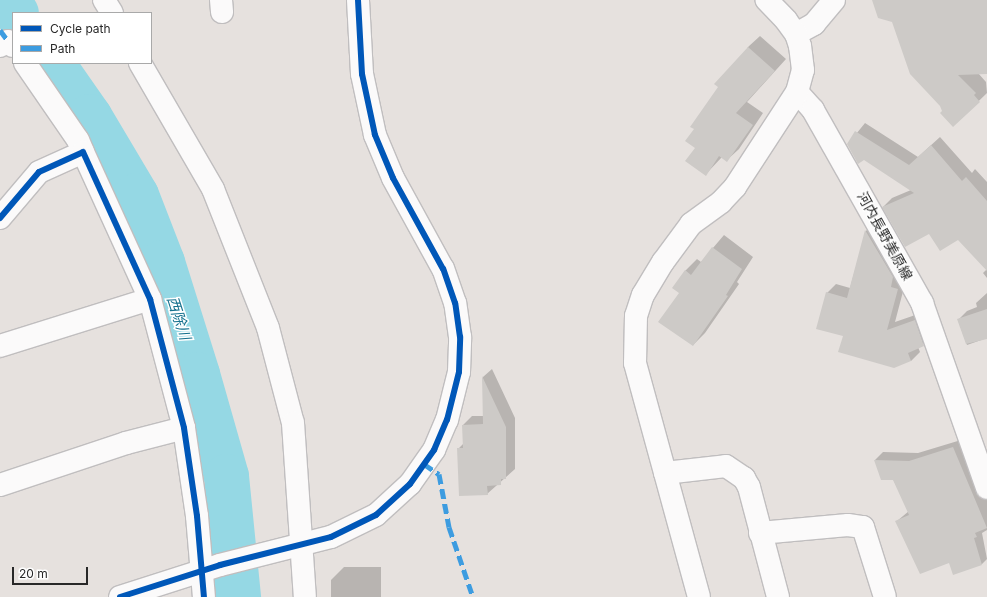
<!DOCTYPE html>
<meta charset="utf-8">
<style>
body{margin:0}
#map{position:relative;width:987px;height:597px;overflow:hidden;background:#e6e1de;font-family:Inter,"Noto Sans JP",sans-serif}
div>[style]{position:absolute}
.shadow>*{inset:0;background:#0003}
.river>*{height:45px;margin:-22.5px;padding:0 22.5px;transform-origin:22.5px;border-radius:22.5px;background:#95d8e4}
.building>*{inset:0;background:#cdcac7}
.roads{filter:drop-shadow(1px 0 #c0bebf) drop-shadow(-1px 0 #c0bebf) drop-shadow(0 1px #c0bebf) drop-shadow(0 -1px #c0bebf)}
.street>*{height:22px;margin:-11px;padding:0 11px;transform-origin:11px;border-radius:11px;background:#fbfafa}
.secondary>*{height:22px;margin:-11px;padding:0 11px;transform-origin:11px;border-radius:11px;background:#fbfafa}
.quiet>*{height:5px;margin-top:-2.5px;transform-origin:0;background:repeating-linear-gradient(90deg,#3d9ce0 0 10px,transparent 0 15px)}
.cycleway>*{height:6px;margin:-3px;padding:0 3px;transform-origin:3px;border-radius:3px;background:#0057b8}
span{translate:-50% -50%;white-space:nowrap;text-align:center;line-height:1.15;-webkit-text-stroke:3px #fff;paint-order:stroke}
.street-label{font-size:14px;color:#282828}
.water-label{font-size:15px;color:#15718e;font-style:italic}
.legend{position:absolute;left:12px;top:12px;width:140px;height:52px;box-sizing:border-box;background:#fff;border:1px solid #a9a9a9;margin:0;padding:5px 7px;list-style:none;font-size:12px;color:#282828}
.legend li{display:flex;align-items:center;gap:8px;height:20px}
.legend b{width:20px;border:1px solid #a9a9a9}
.scale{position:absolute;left:12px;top:567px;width:76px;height:18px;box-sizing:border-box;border:2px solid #282828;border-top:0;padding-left:5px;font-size:12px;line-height:14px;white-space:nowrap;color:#282828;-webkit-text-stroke:3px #fff;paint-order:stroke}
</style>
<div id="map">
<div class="shadow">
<div style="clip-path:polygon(873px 0,987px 0,987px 72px,978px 73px,986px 82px,987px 93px,953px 126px,893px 22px)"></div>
<div style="clip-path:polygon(760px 36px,786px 59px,747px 102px,763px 113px,739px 149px,727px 160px,722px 157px,706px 174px,696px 147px,748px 47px)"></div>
<div style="clip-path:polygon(865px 123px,918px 157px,940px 137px,972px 173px,975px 169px,987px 182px,987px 278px,983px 273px,987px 269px,958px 239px,930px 232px,883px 207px,892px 198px,911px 190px,848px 144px)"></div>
<div style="clip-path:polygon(874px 222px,906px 280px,895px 322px,924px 312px,932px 336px,918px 347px,920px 352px,911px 361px,844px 336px,827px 293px,836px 284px,850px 288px,866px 231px)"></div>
<div style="clip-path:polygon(724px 235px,753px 257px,737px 282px,739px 284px,705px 333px,693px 345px,681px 292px,685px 271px,697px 259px,701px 262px)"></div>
<div style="clip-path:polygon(987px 293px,987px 338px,967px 345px,958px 320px,967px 311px,977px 307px,976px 303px)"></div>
<div style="clip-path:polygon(492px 369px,515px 418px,515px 469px,487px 494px,458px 449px,464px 443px,463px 425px,472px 416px,484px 416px,483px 377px)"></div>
<div style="clip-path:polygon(961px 440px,987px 496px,987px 530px,982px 533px,987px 559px,982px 564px,950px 561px,897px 521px,909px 511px,893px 479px,875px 460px,883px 452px,918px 453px)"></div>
<div style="clip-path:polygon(344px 567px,381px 567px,381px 597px,331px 597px,331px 580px)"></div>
</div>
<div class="river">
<div style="left:6px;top:0;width:16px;rotate:52deg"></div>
<div style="left:52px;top:63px;width:65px;rotate:55.1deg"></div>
<div style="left:89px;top:116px;width:92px;rotate:59.3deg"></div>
<div style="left:136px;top:195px;width:72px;rotate:68.8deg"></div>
<div style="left:162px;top:262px;width:117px;rotate:72.6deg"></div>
<div style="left:197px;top:374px;width:106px;rotate:74.1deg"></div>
<div style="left:226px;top:476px;width:122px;rotate:84.3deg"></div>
</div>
<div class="building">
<div style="clip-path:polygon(872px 0,987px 0,987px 74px,958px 75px,976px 93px,974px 95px,980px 102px,953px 127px,940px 113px,942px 111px,940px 106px,910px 74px,892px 22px,878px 18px)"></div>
<div style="clip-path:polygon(748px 47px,775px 71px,736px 113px,753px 125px,727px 162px,719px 156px,706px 176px,685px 161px,695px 148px,685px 141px,694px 129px,690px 127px,718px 87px,714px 84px)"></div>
<div style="clip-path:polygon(855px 131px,909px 165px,931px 145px,962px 181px,966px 177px,987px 201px,987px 271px,958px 240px,940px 251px,929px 234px,905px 247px,882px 207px,914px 193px,864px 160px,858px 164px,847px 144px)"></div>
<div style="clip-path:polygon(865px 230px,893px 277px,891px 287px,898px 289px,887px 330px,915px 320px,924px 346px,908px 353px,911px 361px,894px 368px,838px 352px,843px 336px,816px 329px,826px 292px,847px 298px)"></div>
<div style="clip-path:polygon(712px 247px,742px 269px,726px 295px,728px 296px,693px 346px,658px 322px,679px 293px,672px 288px,685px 270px,691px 275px)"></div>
<div style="clip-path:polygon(987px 309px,987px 339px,966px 344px,957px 319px)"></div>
<div style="clip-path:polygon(482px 376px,506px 427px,506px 479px,501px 479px,501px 485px,487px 486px,488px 495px,459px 496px,457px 448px,463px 448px,462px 425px,483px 424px)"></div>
<div style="clip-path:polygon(953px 447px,987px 528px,975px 533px,977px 537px,974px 538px,982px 565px,953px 575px,949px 563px,920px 574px,895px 521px,909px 515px,893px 480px,881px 480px,874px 460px,909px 461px)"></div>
</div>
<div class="roads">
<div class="street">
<div style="left:104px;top:0;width:15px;rotate:58deg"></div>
<div style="left:221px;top:0;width:12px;rotate:85deg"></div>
<div style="left:796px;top:34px;width:21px;rotate:-29deg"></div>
<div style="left:814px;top:24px;width:31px;rotate:-50deg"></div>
<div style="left:0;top:46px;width:9px;rotate:-32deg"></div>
<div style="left:8px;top:41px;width:7px;rotate:45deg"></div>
<div style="left:25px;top:63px;width:93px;rotate:55.5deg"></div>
<div style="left:78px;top:140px;width:13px;rotate:67deg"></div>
<div style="left:140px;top:63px;width:146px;rotate:59.9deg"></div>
<div style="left:213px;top:189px;width:149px;rotate:68.4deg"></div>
<div style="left:268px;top:328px;width:98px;rotate:75.3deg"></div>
<div style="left:293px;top:423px;width:174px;rotate:86.1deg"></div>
<div style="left:0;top:218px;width:60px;rotate:-49.7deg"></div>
<div style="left:39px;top:172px;width:48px;rotate:-24.4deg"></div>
<div style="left:83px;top:152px;width:162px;rotate:65.5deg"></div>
<div style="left:150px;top:299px;width:133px;rotate:75.2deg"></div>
<div style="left:184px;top:428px;width:89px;rotate:81.6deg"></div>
<div style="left:197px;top:516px;width:81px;rotate:85.1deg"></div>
<div style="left:0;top:346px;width:157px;rotate:-17.4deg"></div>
<div style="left:665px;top:473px;width:61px;rotate:-6.5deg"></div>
<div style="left:726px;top:466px;width:22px;rotate:34deg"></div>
<div style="left:744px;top:478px;width:10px;rotate:61deg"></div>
<div style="left:749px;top:487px;width:114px;rotate:75.2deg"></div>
<div style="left:0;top:485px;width:133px;rotate:-18.4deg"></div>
<div style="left:126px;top:443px;width:60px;rotate:-14.5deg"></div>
<div style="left:760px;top:533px;width:88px;rotate:-5.2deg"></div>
<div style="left:848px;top:525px;width:15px;rotate:8deg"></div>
<div style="left:863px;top:527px;width:73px;rotate:72.6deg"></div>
</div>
<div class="secondary">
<div style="left:797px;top:92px;width:24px;rotate:48deg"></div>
<div style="left:813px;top:110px;width:222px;rotate:60.5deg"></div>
<div style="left:922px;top:303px;width:196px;rotate:70.6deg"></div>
<div style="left:120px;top:597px;width:105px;rotate:-17.7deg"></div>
<div style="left:220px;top:565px;width:114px;rotate:-14.2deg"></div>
<div style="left:331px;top:537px;width:50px;rotate:-26.1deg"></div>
<div style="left:376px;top:515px;width:46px;rotate:-42.4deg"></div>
<div style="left:410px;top:484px;width:42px;rotate:-54.8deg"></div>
<div style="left:434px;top:450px;width:33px;rotate:-67deg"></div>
<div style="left:447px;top:420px;width:49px;rotate:-76deg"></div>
<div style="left:459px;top:372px;width:35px;rotate:-88deg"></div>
<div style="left:460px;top:337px;width:34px;rotate:-98deg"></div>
<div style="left:455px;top:303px;width:36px;rotate:-109deg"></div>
<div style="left:443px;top:269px;width:104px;rotate:-118.8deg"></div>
<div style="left:393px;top:178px;width:47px;rotate:-112.7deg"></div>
<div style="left:375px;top:135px;width:62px;rotate:-102deg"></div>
<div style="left:362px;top:74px;width:74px;rotate:-93.1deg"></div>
<div style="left:699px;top:597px;width:243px;rotate:-105.3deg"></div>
<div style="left:635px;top:363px;width:47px;rotate:-88.8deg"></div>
<div style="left:636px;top:316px;width:22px;rotate:-72deg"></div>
<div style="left:643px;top:295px;width:39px;rotate:-59deg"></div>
<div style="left:663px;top:262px;width:47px;rotate:-53.6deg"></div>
<div style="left:691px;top:224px;width:37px;rotate:-36deg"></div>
<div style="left:721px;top:202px;width:21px;rotate:-47deg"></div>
<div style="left:735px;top:187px;width:113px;rotate:-56.9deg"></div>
<div style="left:797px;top:92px;width:23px;rotate:-75deg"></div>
<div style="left:803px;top:70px;width:24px;rotate:-97deg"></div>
<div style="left:800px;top:46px;width:13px;rotate:-108deg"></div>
<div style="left:796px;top:34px;width:17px;rotate:-126deg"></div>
<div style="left:786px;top:20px;width:28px;rotate:-134deg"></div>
</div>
</div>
<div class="quiet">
<div style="left:0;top:30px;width:14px;rotate:54deg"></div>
<div style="left:424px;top:464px;width:18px;rotate:34deg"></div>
<div style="left:439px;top:474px;width:54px;rotate:79.3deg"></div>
<div style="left:449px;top:527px;width:74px;rotate:71.1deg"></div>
</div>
<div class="cycleway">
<div style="left:0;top:218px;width:60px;rotate:-49.7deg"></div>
<div style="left:39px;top:172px;width:48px;rotate:-24.4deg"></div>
<div style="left:83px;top:152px;width:162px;rotate:65.5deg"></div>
<div style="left:150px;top:299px;width:133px;rotate:75.2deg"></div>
<div style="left:184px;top:428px;width:89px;rotate:81.6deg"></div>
<div style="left:197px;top:516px;width:81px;rotate:85.1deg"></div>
<div style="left:120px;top:597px;width:105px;rotate:-17.7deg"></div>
<div style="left:220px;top:565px;width:114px;rotate:-14.2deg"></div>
<div style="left:331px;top:537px;width:50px;rotate:-26.1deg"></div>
<div style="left:376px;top:515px;width:46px;rotate:-42.4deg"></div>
<div style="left:410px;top:484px;width:42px;rotate:-54.8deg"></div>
<div style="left:434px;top:450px;width:33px;rotate:-67deg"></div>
<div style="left:447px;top:420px;width:49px;rotate:-76deg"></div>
<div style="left:459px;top:372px;width:35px;rotate:-88deg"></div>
<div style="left:460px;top:337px;width:34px;rotate:-98deg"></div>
<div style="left:455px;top:303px;width:36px;rotate:-109deg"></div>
<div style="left:443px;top:269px;width:104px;rotate:-118.8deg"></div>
<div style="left:393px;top:178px;width:47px;rotate:-112.7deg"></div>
<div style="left:375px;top:135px;width:62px;rotate:-102deg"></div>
<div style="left:362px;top:74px;width:74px;rotate:-93.1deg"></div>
</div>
<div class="street-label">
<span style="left:885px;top:236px;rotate:61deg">河内長野美原線</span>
</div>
<div class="water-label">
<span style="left:179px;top:318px;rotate:72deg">西除川</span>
</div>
<ul class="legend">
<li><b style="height:5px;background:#0057b8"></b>Cycle path</li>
<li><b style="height:5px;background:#3d9ce0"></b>Path</li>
</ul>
<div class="scale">20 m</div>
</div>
